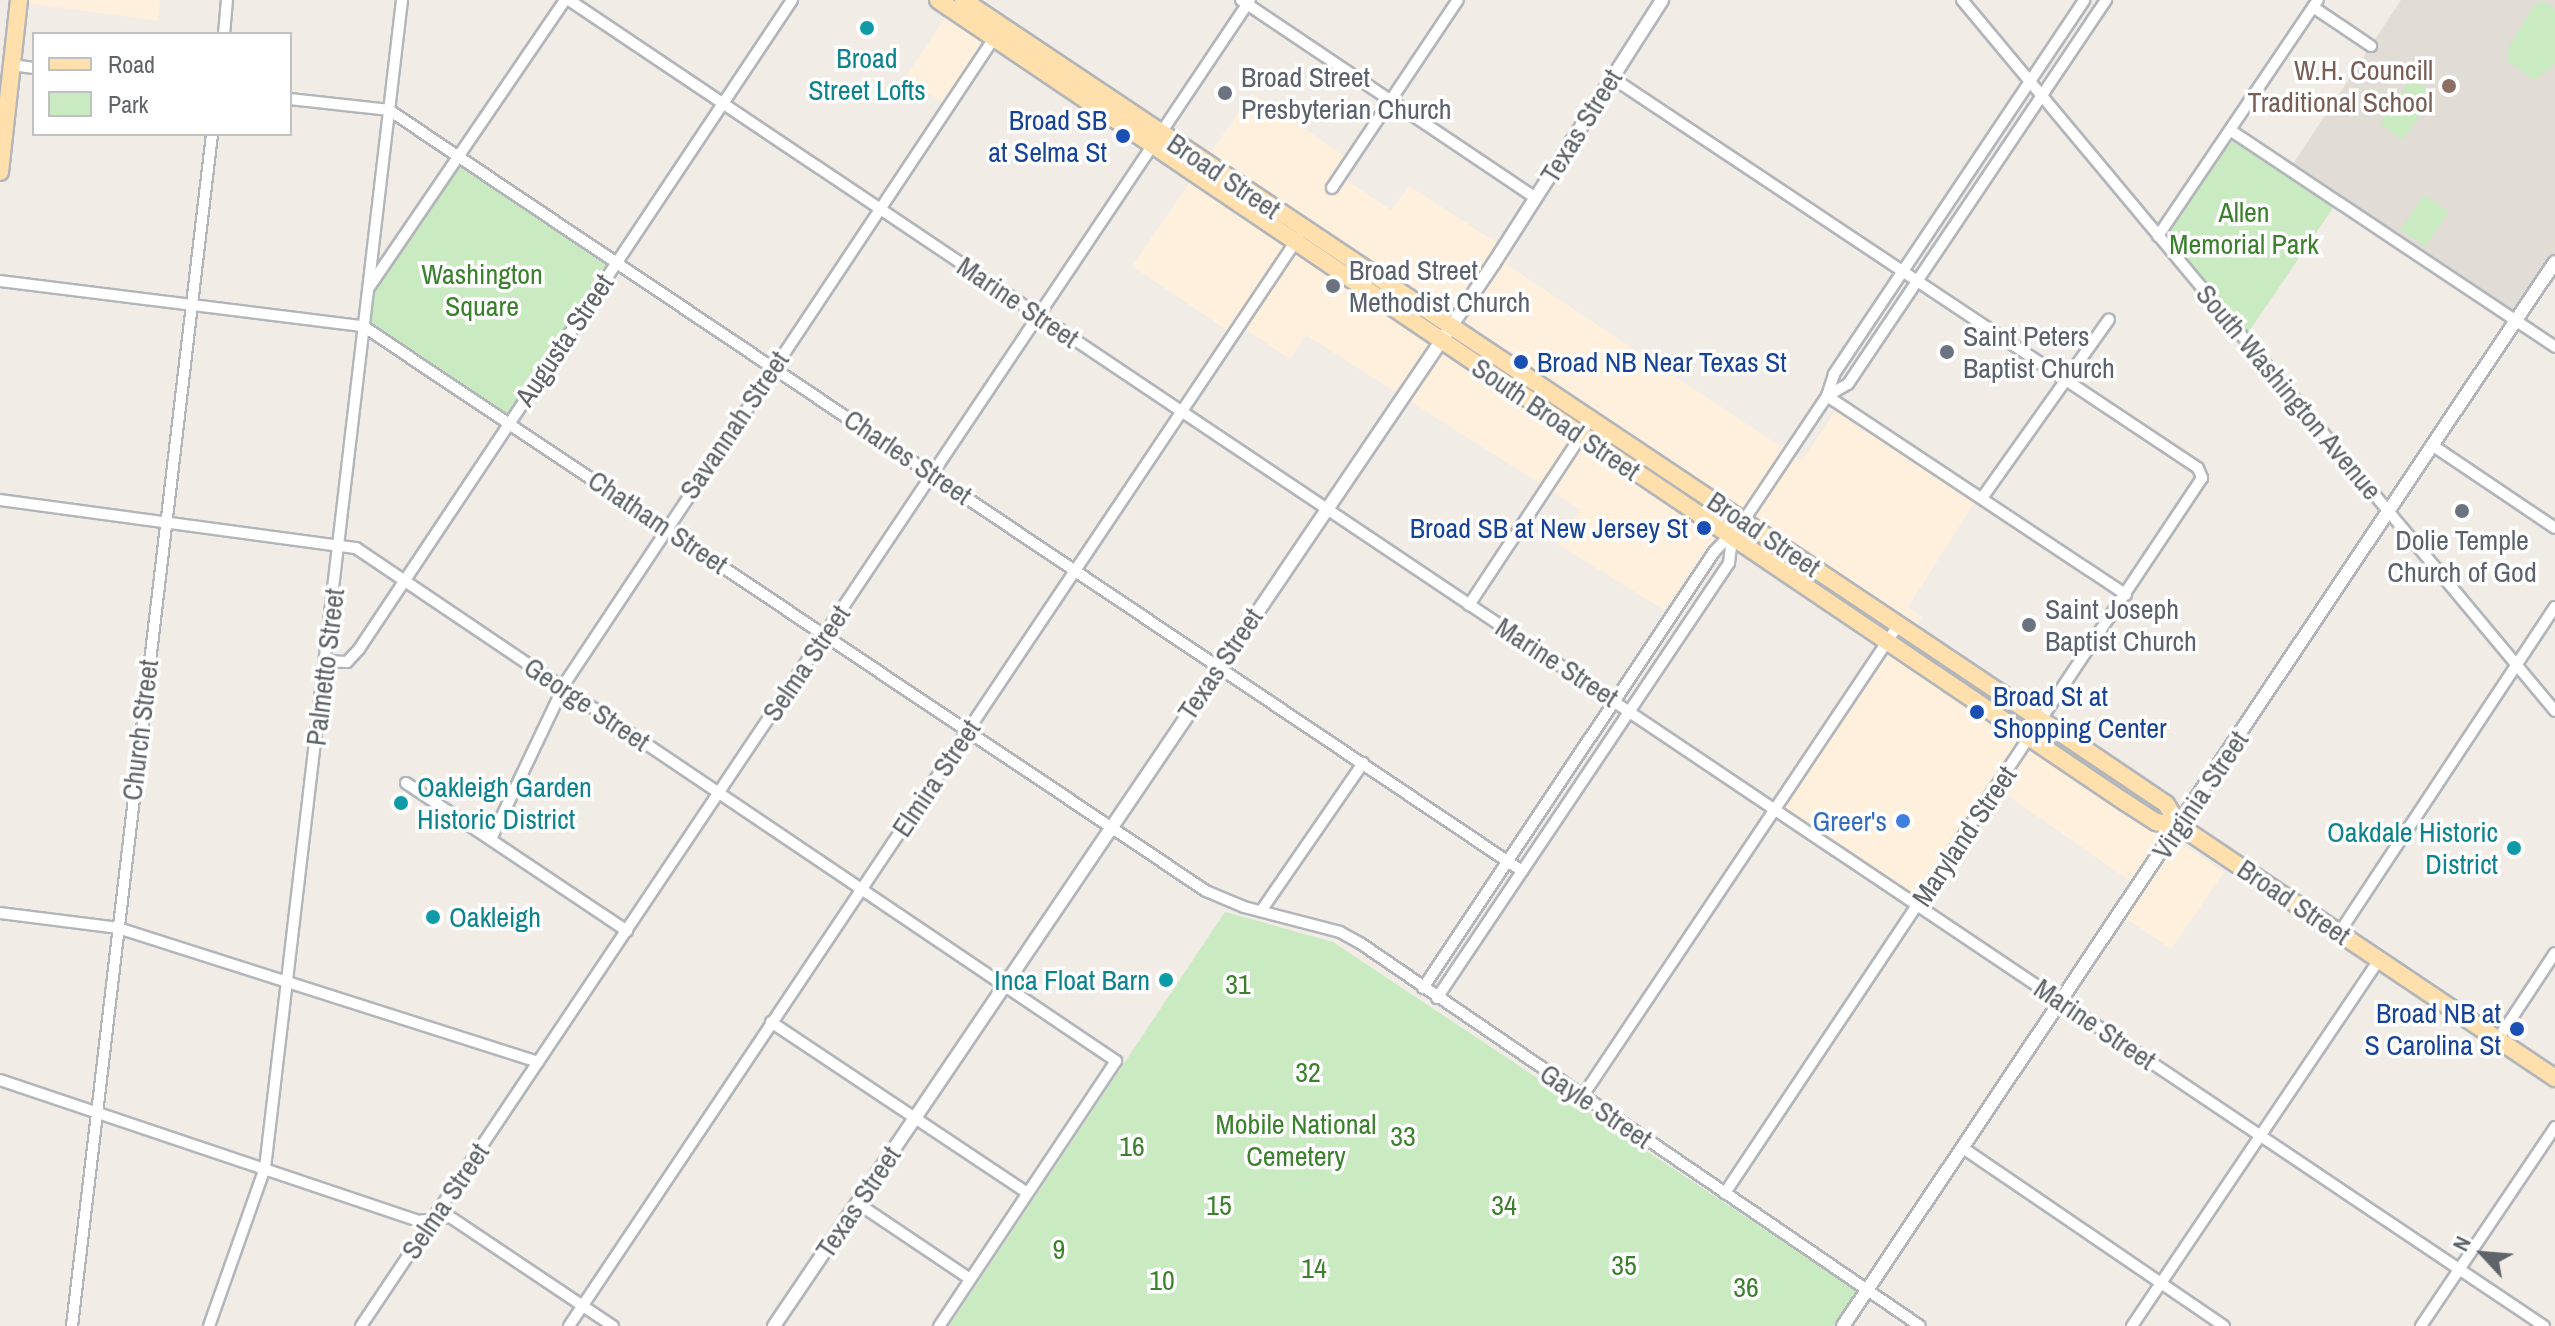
<!DOCTYPE html>
<style>
body{margin:0}
#map{position:relative;width:2555px;height:1326px;overflow:hidden;background:#f1ece6;font-family:"Archivo Narrow",sans-serif}
div>[style]{position:absolute}
.commercial>*{inset:0;background:#fff0dd;transform-origin:0 0}
.education>*{inset:0;background:#e1dcd5}
.green>*{inset:0;background:#caeac1;transform-origin:0 0}
.roads{filter:drop-shadow(2px 0 #b2b6ba) drop-shadow(-2px 0 #b2b6ba) drop-shadow(0 2px #b2b6ba) drop-shadow(0 -2px #b2b6ba)}
.minor>*{height:10px;margin:-5px;padding:0 5px;transform-origin:5px;border-radius:5px;background:#fff}
.tertiary>*{height:12px;margin:-6px;padding:0 6px;transform-origin:6px;border-radius:6px;background:#fff}
.primary>*{height:16px;margin:-8px;padding:0 8px;transform-origin:8px;border-radius:8px;background:#ffe0ad}
.dots>*{width:22px;height:22px;translate:-50% -50%;box-sizing:border-box;border:4px solid #fff;border-radius:50%}
span{translate:-50% -50%;white-space:nowrap;text-align:center;line-height:1.15;-webkit-text-stroke:7px #fff;paint-order:stroke}
.culture-label{font-size:28px;color:#0d838f}
.left{translate:0 -50%;text-align:left}
.right{translate:-100% -50%;text-align:right}
.education-label{font-size:28px;color:#785e54}
.worship-label{font-size:28px;color:#5b616d}
.transit-label{font-size:28px;color:#164399}
.street-label{font-size:28px;color:#5e6468}
.park-label{font-size:28px;color:#3b802c}
.shop-label{font-size:28px;color:#366cbe}
.legend{position:absolute;left:32px;top:32px;width:260px;height:104px;box-sizing:border-box;background:#fff;border:2px solid #bfc1c3;margin:0;padding:10px 14px;list-style:none;font-size:24px;color:#5e6468}
.legend li{display:flex;align-items:center;gap:16px;height:40px}
.legend b{width:40px;border:2px solid #bfc1c3}
.north{position:absolute;left:2443px;top:1214px;width:80px;height:80px;-webkit-text-stroke:6px #fff;paint-order:stroke;rotate:296deg;font-size:22px;font-weight:700;line-height:32px;text-align:center;color:#5e6468}
.north::after{content:'';display:block;margin:auto;width:28px;height:36px;background:#5e6468;clip-path:polygon(50% 0,100% 100%,50% 72%,0 100%)}
</style>
<div id="map">
<div class="commercial">
<div style="clip-path:polygon(4px 0,160px 0,158px 21px)"></div>
<div style="left:951px;top:9px;width:52px;height:82px;rotate:34deg"></div>
<div style="clip-path:polygon(1252px 93px,1346px 157px,1336px 173px,1391px 210px,1409px 186px,1512px 253px,1506px 264px,1802px 461px,1836px 410px,1974px 503px,1908px 607px,1922px 617px,1897px 655px,2224px 872px,2171px 949px,2112px 909px,2130px 881px,1991px 784px,1915px 898px,1784px 807px,1910px 624px,1736px 507px,1664px 610px,1558px 544px,1580px 509px,1306px 335px,1290px 359px,1240px 325px,1233px 334px,1132px 266px)"></div>
</div>
<div class="education">
<div style="clip-path:polygon(2401px 0,2555px 0,2555px 254px,2509px 321px,2287px 173px)"></div>
</div>
<div class="green">
<div style="clip-path:polygon(2543px 1px,2555px 9px,2555px 64px,2535px 80px,2507px 61px,2507px 50px,2534px 5px)"></div>
<div style="left:2412px;top:78px;width:28px;height:56px;rotate:35deg"></div>
<div style="clip-path:polygon(2231px 136px,2335px 205px,2248px 333px,2165px 235px)"></div>
<div style="clip-path:polygon(459px 157px,615px 263px,508px 422px,363px 326px,368px 290px)"></div>
<div style="left:2424px;top:195px;width:30px;height:42px;rotate:34deg"></div>
<div style="clip-path:polygon(1225px 912px,1333px 942px,1857px 1291px,1833px 1326px,949px 1326px)"></div>
</div>
<div class="roads">
<div class="minor">
<div style="left:569px;top:0;width:2379px;rotate:33.88deg"></div>
<div style="left:1241px;top:0;width:355px;rotate:33.9deg"></div>
<div style="left:1962px;top:0;width:926px;rotate:50.17deg"></div>
<div style="left:2313px;top:7px;width:70px;rotate:33.9deg"></div>
<div style="left:224px;top:34px;width:34px;rotate:-85deg"></div>
<div style="left:12px;top:65px;width:22px;rotate:8deg"></div>
<div style="left:1611px;top:77px;width:705px;rotate:33.67deg"></div>
<div style="left:2198px;top:468px;width:11px;rotate:68deg"></div>
<div style="left:2202px;top:478px;width:860px;rotate:123.71deg"></div>
<div style="left:290px;top:99px;width:100px;rotate:6.3deg"></div>
<div style="left:389px;top:110px;width:1365px;rotate:33.89deg"></div>
<div style="left:2230px;top:130px;width:391px;rotate:33.7deg"></div>
<div style="left:1332px;top:188px;width:226px;rotate:-56.2deg"></div>
<div style="left:2158px;top:236px;width:285px;rotate:-55.9deg"></div>
<div style="left:0;top:281px;width:366px;rotate:7.1deg"></div>
<div style="left:363px;top:326px;width:1015px;rotate:33.83deg"></div>
<div style="left:1206px;top:891px;width:41px;rotate:22.8deg"></div>
<div style="left:1244px;top:907px;width:99px;rotate:14.6deg"></div>
<div style="left:1340px;top:932px;width:23px;rotate:29deg"></div>
<div style="left:1360px;top:943px;width:678px;rotate:34.37deg"></div>
<div style="left:370px;top:286px;width:346px;rotate:-55.7deg"></div>
<div style="left:1827px;top:396px;width:24px;rotate:-30deg"></div>
<div style="left:1848px;top:384px;width:463px;rotate:-56.1deg"></div>
<div style="left:1827px;top:396px;width:359px;rotate:33.6deg"></div>
<div style="left:2432px;top:445px;width:148px;rotate:34deg"></div>
<div style="left:1982px;top:498px;width:219px;rotate:-54.6deg"></div>
<div style="left:0;top:500px;width:359px;rotate:7.7deg"></div>
<div style="left:356px;top:548px;width:917px;rotate:34.02deg"></div>
<div style="left:1116px;top:1061px;width:319px;rotate:123.7deg"></div>
<div style="left:1469px;top:605px;width:210px;rotate:-56.5deg"></div>
<div style="left:326px;top:661px;width:21px;rotate:3deg"></div>
<div style="left:347px;top:662px;width:18px;rotate:-47deg"></div>
<div style="left:359px;top:649px;width:780px;rotate:-56.29deg"></div>
<div style="left:406px;top:783px;width:266px;rotate:33.8deg"></div>
<div style="left:491px;top:839px;width:176px;rotate:-64.5deg"></div>
<div style="left:567px;top:680px;width:775px;rotate:-56.37deg"></div>
<div style="left:1261px;top:911px;width:180px;rotate:-55.4deg"></div>
<div style="left:0;top:913px;width:119px;rotate:7.2deg"></div>
<div style="left:118px;top:928px;width:441px;rotate:17.7deg"></div>
<div style="left:2339px;top:933px;width:391px;rotate:-56.5deg"></div>
<div style="left:1423px;top:988px;width:524px;rotate:-56.28deg"></div>
<div style="left:1714px;top:552px;width:44px;rotate:-46.8deg"></div>
<div style="left:1744px;top:520px;width:149px;rotate:-56.2deg"></div>
<div style="left:1827px;top:396px;width:23px;rotate:-72deg"></div>
<div style="left:1834px;top:374px;width:450px;rotate:-56.2deg"></div>
<div style="left:1437px;top:998px;width:524px;rotate:-56.13deg"></div>
<div style="left:1729px;top:563px;width:25px;rotate:-83deg"></div>
<div style="left:771px;top:1022px;width:308px;rotate:33.7deg"></div>
<div style="left:2498px;top:1039px;width:103px;rotate:-56.5deg"></div>
<div style="left:0;top:1080px;width:441px;rotate:18.6deg"></div>
<div style="left:418px;top:1221px;width:32px;rotate:-7deg"></div>
<div style="left:450px;top:1217px;width:196px;rotate:33.8deg"></div>
<div style="left:1582px;top:1097px;width:569px;rotate:-56.17deg"></div>
<div style="left:1963px;top:1148px;width:316px;rotate:34.3deg"></div>
<div style="left:857px;top:1203px;width:136px;rotate:33.9deg"></div>
<div style="left:72px;top:1326px;width:1200px;rotate:-83.3deg"></div>
<div style="left:209px;top:1326px;width:168px;rotate:-70.5deg"></div>
<div style="left:265px;top:1168px;width:1176px;rotate:-83.31deg"></div>
<div style="left:361px;top:1326px;width:1596px;rotate:-56.16deg"></div>
<div style="left:569px;top:1326px;width:1310px;rotate:-56.18deg"></div>
<div style="left:2132px;top:1326px;width:442px;rotate:-56deg"></div>
<div style="left:2421px;top:1326px;width:240px;rotate:-56deg"></div>
</div>
<div class="tertiary">
<div style="left:774px;top:1326px;width:1284px;rotate:-55.89deg"></div>
<div style="left:1494px;top:263px;width:312px;rotate:-57.4deg"></div>
<div style="left:1843px;top:1326px;width:1280px;rotate:-56.21deg"></div>
</div>
<div class="primary">
<div style="left:938px;top:0;width:1433px;rotate:34.05deg"></div>
<div style="left:2125px;top:802px;width:37px;rotate:33deg"></div>
<div style="left:2156px;top:822px;width:24px;rotate:9deg"></div>
<div style="left:963px;top:0;width:1329px;rotate:33.74deg"></div>
<div style="left:2068px;top:738px;width:118px;rotate:34deg"></div>
<div style="left:2166px;top:804px;width:26px;rotate:58deg"></div>
<div style="left:2180px;top:826px;width:452px;rotate:33.9deg"></div>
<div style="left:0;top:172px;width:173px;rotate:-83.7deg"></div>
</div>
</div>
<div class="dots">
<div style="left:867px;top:28px;background:#0f9aa8"></div>
<div style="left:2449px;top:86px;background:#8d6e63"></div>
<div style="left:1225px;top:93px;background:#6b7280"></div>
<div style="left:1123px;top:136px;background:#1a4fb4"></div>
<div style="left:1333px;top:286px;background:#6b7280"></div>
<div style="left:1947px;top:352px;background:#6b7280"></div>
<div style="left:1521px;top:362px;background:#1a4fb4"></div>
<div style="left:2462px;top:511px;background:#6b7280"></div>
<div style="left:1704px;top:528px;background:#1a4fb4"></div>
<div style="left:2029px;top:625px;background:#6b7280"></div>
<div style="left:1977px;top:712px;background:#1a4fb4"></div>
<div style="left:401px;top:803px;background:#0f9aa8"></div>
<div style="left:1903px;top:821px;background:#3f7fe0"></div>
<div style="left:2514px;top:848px;background:#0f9aa8"></div>
<div style="left:433px;top:917px;background:#0f9aa8"></div>
<div style="left:1166px;top:980px;background:#0f9aa8"></div>
<div style="left:2517px;top:1029px;background:#1a4fb4"></div>
</div>
<div class="culture-label">
<span style="left:867px;top:74px">Broad<br>Street Lofts</span>
<span class="left" style="left:417px;top:803px">Oakleigh Garden<br>Historic District</span>
<span class="right" style="left:2498px;top:848px">Oakdale Historic<br>District</span>
<span class="left" style="left:449px;top:917px">Oakleigh</span>
<span class="right" style="left:1150px;top:980px">Inca Float Barn</span>
</div>
<div class="education-label">
<span class="right" style="left:2433px;top:86px">W.H. Councill<br>Traditional School</span>
</div>
<div class="worship-label">
<span class="left" style="left:1241px;top:93px">Broad Street<br>Presbyterian Church</span>
<span class="left" style="left:1349px;top:286px">Broad Street<br>Methodist Church</span>
<span class="left" style="left:1963px;top:352px">Saint Peters<br>Baptist Church</span>
<span style="left:2462px;top:556px">Dolie Temple<br>Church of God</span>
<span class="left" style="left:2045px;top:625px">Saint Joseph<br>Baptist Church</span>
</div>
<div class="transit-label">
<span class="right" style="left:1107px;top:136px">Broad SB<br>at Selma St</span>
<span class="left" style="left:1537px;top:362px">Broad NB Near Texas St</span>
<span class="right" style="left:1688px;top:528px">Broad SB at New Jersey St</span>
<span class="left" style="left:1993px;top:712px">Broad St at<br>Shopping Center</span>
<span class="right" style="left:2501px;top:1029px">Broad NB at<br>S Carolina St</span>
</div>
<div class="street-label">
<span style="left:1581px;top:126px;rotate:-58deg">Texas Street</span>
<span style="left:1224px;top:176px;rotate:34deg">Broad Street</span>
<span style="left:1018px;top:302px;rotate:34deg">Marine Street</span>
<span style="left:564px;top:340px;rotate:-56deg">Augusta Street</span>
<span style="left:2289px;top:392px;rotate:50deg">South Washington Avenue</span>
<span style="left:1556px;top:419px;rotate:34deg">South Broad Street</span>
<span style="left:734px;top:425px;rotate:-56deg">Savannah Street</span>
<span style="left:908px;top:457px;rotate:34deg">Charles Street</span>
<span style="left:658px;top:522px;rotate:34deg">Chatham Street</span>
<span style="left:1764px;top:534px;rotate:34deg">Broad Street</span>
<span style="left:1557px;top:662px;rotate:33deg">Marine Street</span>
<span style="left:806px;top:663px;rotate:-56deg">Selma Street</span>
<span style="left:1220px;top:664px;rotate:-56deg">Texas Street</span>
<span style="left:325px;top:667px;rotate:-83deg">Palmetto Street</span>
<span style="left:587px;top:704px;rotate:34deg">George Street</span>
<span style="left:140px;top:730px;rotate:-83deg">Church Street</span>
<span style="left:936px;top:778px;rotate:-56deg">Elmira Street</span>
<span style="left:2200px;top:795px;rotate:-56deg">Virginia Street</span>
<span style="left:1964px;top:836px;rotate:-56deg">Maryland Street</span>
<span style="left:2294px;top:902px;rotate:34deg">Broad Street</span>
<span style="left:2095px;top:1024px;rotate:34deg">Marine Street</span>
<span style="left:1596px;top:1106px;rotate:34deg">Gayle Street</span>
<span style="left:445px;top:1201px;rotate:-56deg">Selma Street</span>
<span style="left:858px;top:1202px;rotate:-56deg">Texas Street</span>
</div>
<div class="park-label">
<span style="left:2244px;top:228px">Allen<br>Memorial Park</span>
<span style="left:482px;top:290px">Washington<br>Square</span>
<span style="left:1238px;top:984px">31</span>
<span style="left:1308px;top:1072px">32</span>
<span style="left:1296px;top:1140px">Mobile National<br>Cemetery</span>
<span style="left:1403px;top:1136px">33</span>
<span style="left:1132px;top:1146px">16</span>
<span style="left:1219px;top:1205px">15</span>
<span style="left:1504px;top:1205px">34</span>
<span style="left:1059px;top:1249px">9</span>
<span style="left:1624px;top:1265px">35</span>
<span style="left:1314px;top:1268px">14</span>
<span style="left:1162px;top:1280px">10</span>
<span style="left:1746px;top:1287px">36</span>
</div>
<div class="shop-label">
<span class="right" style="left:1887px;top:821px">Greer's</span>
</div>
<ul class="legend">
<li><b style="height:10px;background:#ffe0ad"></b>Road</li>
<li><b style="height:22px;background:#caeac1"></b>Park</li>
</ul>
<div class="north">N</div>
</div>
